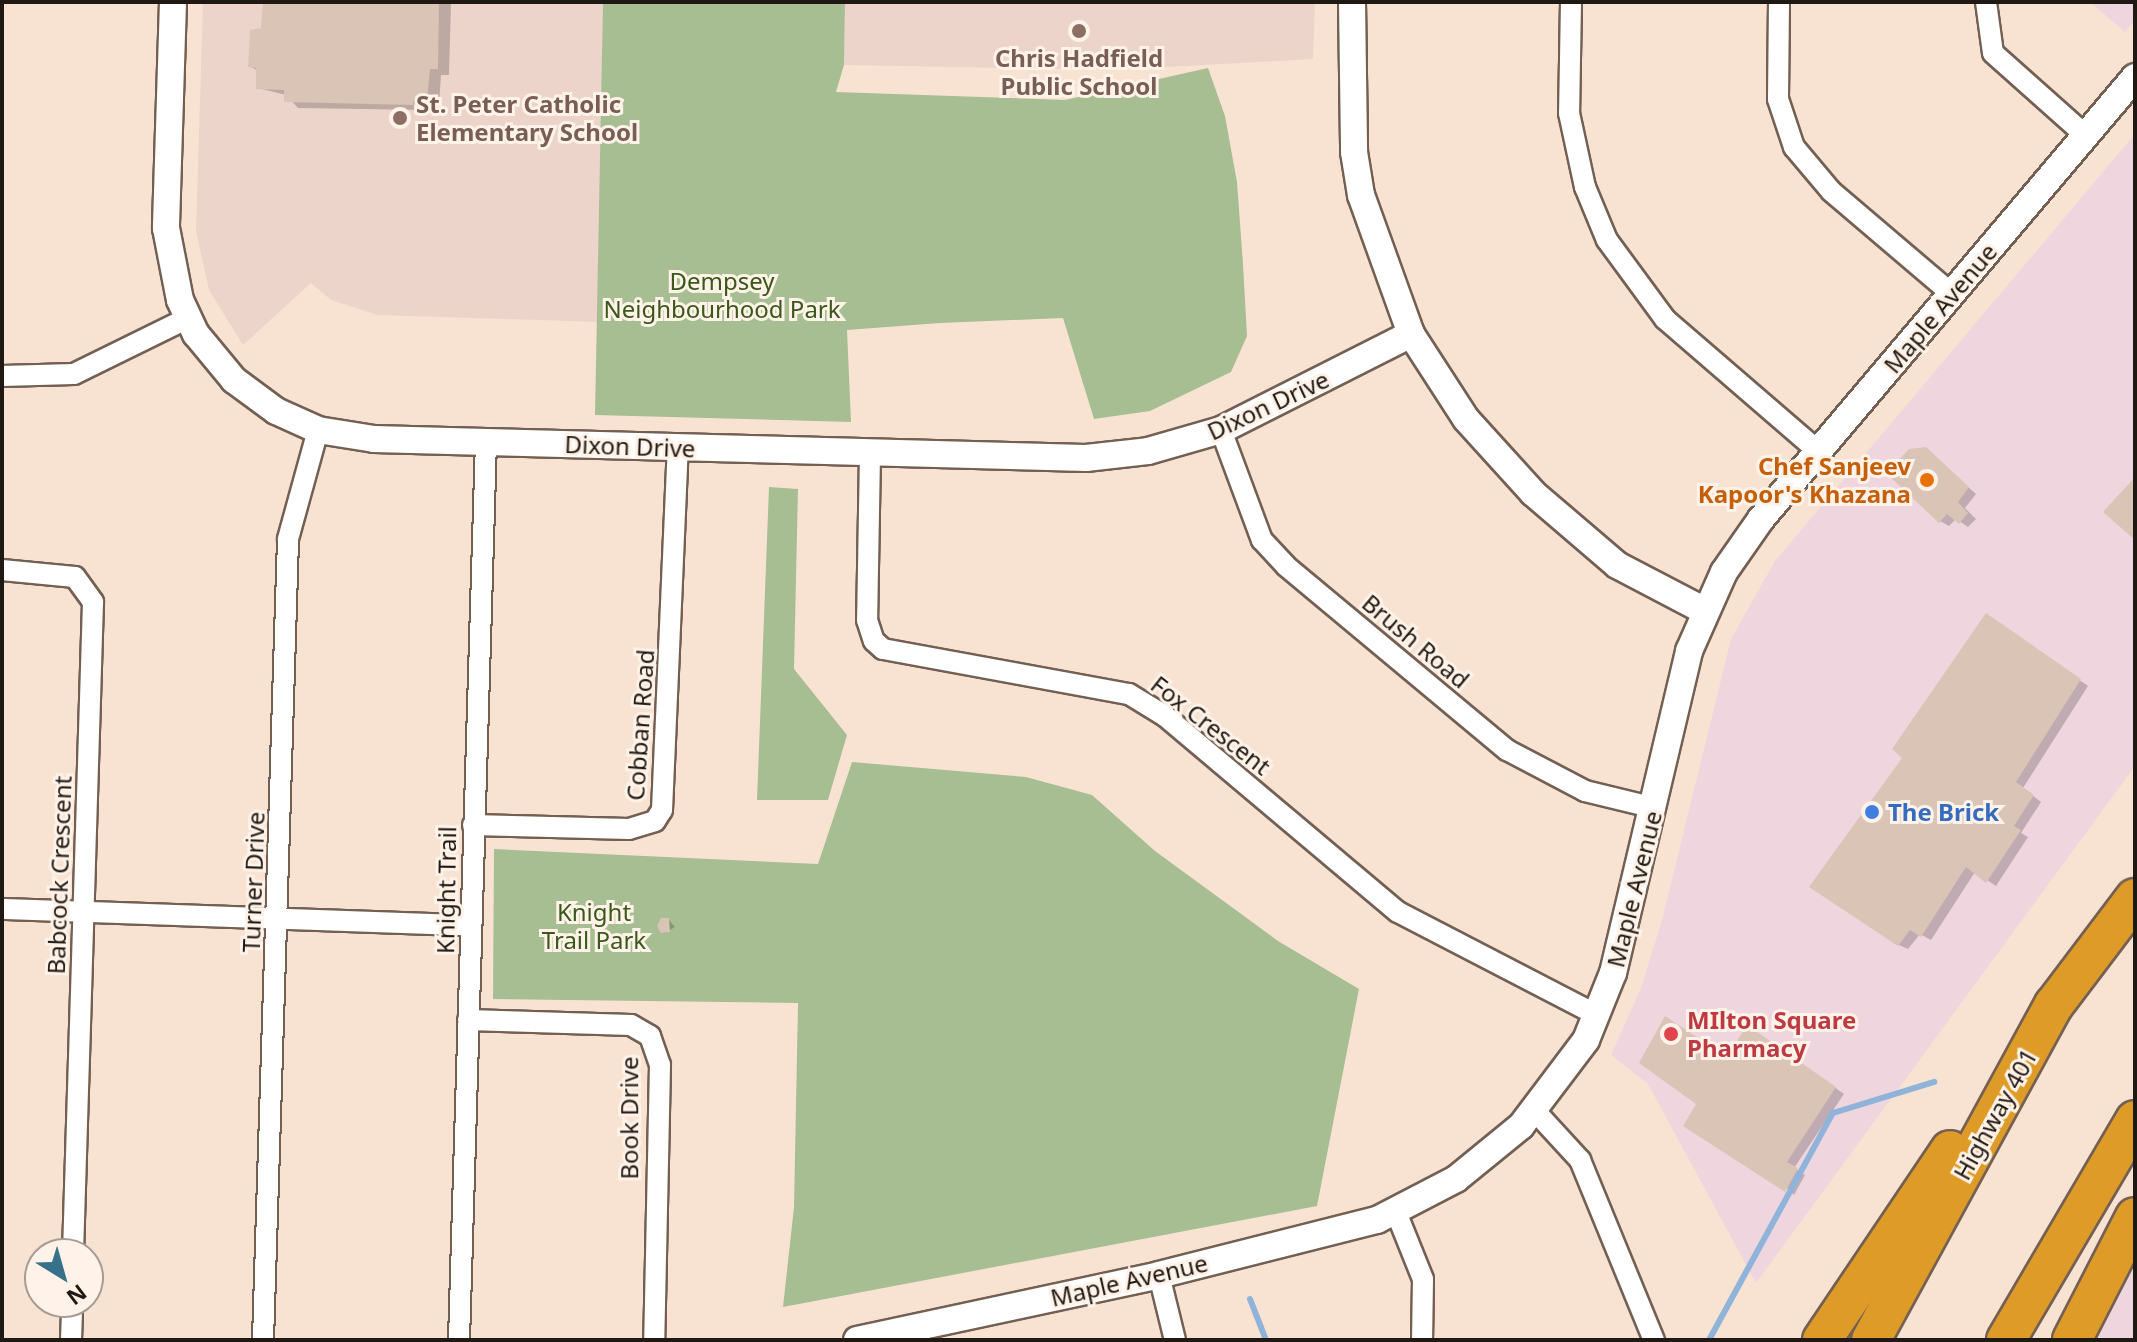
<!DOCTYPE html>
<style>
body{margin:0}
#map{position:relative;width:2137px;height:1342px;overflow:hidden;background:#f8e3d3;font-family:"Noto Sans",sans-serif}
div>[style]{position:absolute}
.commercial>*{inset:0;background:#efd6de}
.education>*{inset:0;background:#ecd4ca}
.green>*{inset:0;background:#a7be93}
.shadow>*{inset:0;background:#0003}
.stream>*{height:6px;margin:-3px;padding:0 3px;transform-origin:3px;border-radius:3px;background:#90b3d9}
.building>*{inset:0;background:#d9c4b5}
.roads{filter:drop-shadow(2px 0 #736053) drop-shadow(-2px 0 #736053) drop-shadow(0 2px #736053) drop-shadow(0 -2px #736053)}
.minor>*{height:20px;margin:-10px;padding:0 10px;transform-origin:10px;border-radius:10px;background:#fff}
.tertiary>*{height:26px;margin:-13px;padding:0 13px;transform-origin:13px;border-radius:13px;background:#fff}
.motorway>*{height:38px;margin:-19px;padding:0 19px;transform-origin:19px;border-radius:19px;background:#df9b28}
.dots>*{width:22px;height:22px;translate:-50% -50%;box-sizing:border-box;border:4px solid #fff2e8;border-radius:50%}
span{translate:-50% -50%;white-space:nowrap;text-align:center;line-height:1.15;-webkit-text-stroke:6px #fff2e8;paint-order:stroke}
.education-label{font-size:24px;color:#785e54;font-weight:700}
.left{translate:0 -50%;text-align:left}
.park-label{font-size:24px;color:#3a5819}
.street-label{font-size:24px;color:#201813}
.food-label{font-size:24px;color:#c56008;font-weight:700}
.right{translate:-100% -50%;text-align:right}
.shop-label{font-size:24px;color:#366cbe;font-weight:700}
.health-label{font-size:24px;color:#be3a42;font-weight:700}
.frame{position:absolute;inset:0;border:4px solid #201813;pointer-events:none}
.north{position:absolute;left:24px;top:1238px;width:80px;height:80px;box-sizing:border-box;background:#fff2e8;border:2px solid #a69b93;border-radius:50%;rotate:143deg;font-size:22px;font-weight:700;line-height:32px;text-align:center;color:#201813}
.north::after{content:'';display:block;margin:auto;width:28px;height:36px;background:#36738a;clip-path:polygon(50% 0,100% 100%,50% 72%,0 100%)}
</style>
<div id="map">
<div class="commercial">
<div style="clip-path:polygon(2090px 2px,2135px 2px,2135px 21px,2125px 32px)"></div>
<div style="clip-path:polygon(2135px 134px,2135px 766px,1756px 1283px,1648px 1084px,1611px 1055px,1641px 988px,1662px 920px,1731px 639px,1775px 561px)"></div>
<div style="clip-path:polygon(2135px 1252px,2135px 1340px,2085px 1340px)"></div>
</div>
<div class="education">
<div style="clip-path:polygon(203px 2px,603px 2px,599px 322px,378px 315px,331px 300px,311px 283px,243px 345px,209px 290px,196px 231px)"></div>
<div style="clip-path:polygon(845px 2px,1315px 2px,1313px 59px,1114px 70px,844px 65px)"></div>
</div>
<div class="green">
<div style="clip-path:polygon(603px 2px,845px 2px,844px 65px,836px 92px,1065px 100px,1208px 68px,1225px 116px,1237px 182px,1243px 264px,1247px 336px,1231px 372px,1150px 411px,1094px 419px,1063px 318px,940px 323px,847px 330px,851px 422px,595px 415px)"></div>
<div style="clip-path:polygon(769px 487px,798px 489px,794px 669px,847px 735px,828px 800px,757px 800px)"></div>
<div style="clip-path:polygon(852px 762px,1026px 777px,1092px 795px,1155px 851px,1278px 941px,1359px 989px,1317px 1206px,783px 1307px,794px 1207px,798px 1003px,493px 999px,494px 849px,818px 864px)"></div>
</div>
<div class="shadow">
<div style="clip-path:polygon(265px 2px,451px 2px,449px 75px,441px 75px,439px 105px,426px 104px,424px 110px,298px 108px,286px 95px,258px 88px,258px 71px,250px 66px,263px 30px)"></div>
<div style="clip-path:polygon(1926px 450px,1976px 494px,1965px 508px,1976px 519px,1968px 527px,1956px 519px,1949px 526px,1940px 521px)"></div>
<div style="clip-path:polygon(1995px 621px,2088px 686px,2023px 788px,2041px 802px,2021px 833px,2028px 837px,1996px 886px,1975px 872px,1931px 940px,1920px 934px,1908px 949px,1899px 945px,1905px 757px)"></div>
<div style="clip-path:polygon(669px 920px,675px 927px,665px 933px,662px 931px)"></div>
<div style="clip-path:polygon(1756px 1032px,1844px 1094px,1794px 1168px,1805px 1175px,1794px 1195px,1698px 1104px,1728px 1059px)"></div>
</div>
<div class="stream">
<div style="left:1250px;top:1299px;width:44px;rotate:68.7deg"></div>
<div style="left:1709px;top:1340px;width:259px;rotate:-61.4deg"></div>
<div style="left:1833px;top:1113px;width:106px;rotate:-17.1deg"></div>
</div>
<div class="building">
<div style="clip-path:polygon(263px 2px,439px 2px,438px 69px,430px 69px,427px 100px,414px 98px,413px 105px,284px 102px,284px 90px,256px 89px,256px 68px,248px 67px,250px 30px,261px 28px)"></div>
<div style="clip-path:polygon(729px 276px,735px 279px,730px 290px,723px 281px)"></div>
<div style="clip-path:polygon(1926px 447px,1969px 487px,1958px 502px,1968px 513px,1959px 524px,1947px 514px,1939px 523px,1886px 473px,1909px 449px)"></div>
<div style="clip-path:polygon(2135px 477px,2135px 540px,2103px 512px)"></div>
<div style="clip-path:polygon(1986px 613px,2081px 679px,2016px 782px,2034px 795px,2014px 826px,2021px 830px,1986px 883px,1966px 867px,1921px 937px,1910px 930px,1898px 946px,1809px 887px,1902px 758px,1892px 749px)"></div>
<div style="clip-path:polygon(661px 918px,669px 918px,670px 932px,661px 933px,657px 926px)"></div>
<div style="clip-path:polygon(1665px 1016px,1727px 1057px,1747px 1025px,1836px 1087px,1787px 1162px,1798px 1168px,1785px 1192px,1683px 1126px,1696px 1104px,1639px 1063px)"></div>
</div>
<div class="roads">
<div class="minor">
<div style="left:1571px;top:2px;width:111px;rotate:91deg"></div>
<div style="left:1569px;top:113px;width:76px;rotate:77.8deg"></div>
<div style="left:1585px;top:187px;width:57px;rotate:67.5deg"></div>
<div style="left:1607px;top:240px;width:98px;rotate:53.7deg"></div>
<div style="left:1665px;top:319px;width:203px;rotate:40.8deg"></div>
<div style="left:1779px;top:2px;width:97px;rotate:90.6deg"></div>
<div style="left:1778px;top:99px;width:51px;rotate:71.6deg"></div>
<div style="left:1794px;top:147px;width:57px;rotate:49.9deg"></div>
<div style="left:1831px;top:191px;width:159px;rotate:40.4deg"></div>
<div style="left:1986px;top:2px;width:51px;rotate:82.2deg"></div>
<div style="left:1993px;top:53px;width:123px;rotate:41.7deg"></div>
<div style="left:2px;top:376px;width:72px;rotate:-1.6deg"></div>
<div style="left:74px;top:374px;width:127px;rotate:-26.2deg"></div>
<div style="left:1221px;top:430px;width:117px;rotate:69.6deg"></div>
<div style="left:1262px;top:540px;width:35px;rotate:47deg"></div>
<div style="left:1286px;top:566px;width:288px;rotate:39.8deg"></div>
<div style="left:1507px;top:750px;width:88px;rotate:27.7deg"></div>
<div style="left:1585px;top:791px;width:72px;rotate:13.7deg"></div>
<div style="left:870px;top:454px;width:166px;rotate:91deg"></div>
<div style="left:867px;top:620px;width:22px;rotate:72deg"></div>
<div style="left:874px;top:641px;width:12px;rotate:42deg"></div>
<div style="left:883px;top:649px;width:250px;rotate:10.4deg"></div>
<div style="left:1129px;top:694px;width:42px;rotate:31.4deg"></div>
<div style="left:1165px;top:716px;width:304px;rotate:40.1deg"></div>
<div style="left:1398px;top:912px;width:224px;rotate:27.4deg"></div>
<div style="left:2px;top:570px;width:73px;rotate:5.5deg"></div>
<div style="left:75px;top:577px;width:31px;rotate:54deg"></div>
<div style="left:93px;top:602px;width:652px;rotate:91.76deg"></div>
<div style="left:473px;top:825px;width:156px;rotate:1.5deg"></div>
<div style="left:629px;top:829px;width:27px;rotate:-17deg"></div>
<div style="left:655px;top:821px;width:13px;rotate:-58deg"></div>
<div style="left:662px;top:810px;width:362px;rotate:-87.5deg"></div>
<div style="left:2px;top:909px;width:469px;rotate:2deg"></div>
<div style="left:468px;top:1020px;width:163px;rotate:1.8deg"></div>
<div style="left:631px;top:1025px;width:22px;rotate:30deg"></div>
<div style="left:650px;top:1036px;width:31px;rotate:71deg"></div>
<div style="left:660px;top:1065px;width:275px;rotate:91.2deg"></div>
<div style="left:1535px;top:1111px;width:67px;rotate:47.4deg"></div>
<div style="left:1580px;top:1160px;width:195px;rotate:67.7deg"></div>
<div style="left:1396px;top:1212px;width:72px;rotate:68.1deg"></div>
<div style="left:1423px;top:1279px;width:61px;rotate:90.9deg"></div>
<div style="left:1159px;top:1275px;width:67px;rotate:76.2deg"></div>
<div style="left:71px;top:1340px;width:38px;rotate:-88deg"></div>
<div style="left:263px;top:1340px;width:801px;rotate:-88.21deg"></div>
<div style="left:288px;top:539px;width:113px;rotate:-74.6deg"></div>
<div style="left:459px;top:1340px;width:898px;rotate:-88.28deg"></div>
</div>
<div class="tertiary">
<div style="left:173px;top:2px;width:226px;rotate:91.8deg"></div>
<div style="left:166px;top:228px;width:73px;rotate:79deg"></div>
<div style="left:180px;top:300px;width:38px;rotate:65deg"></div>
<div style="left:196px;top:334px;width:60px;rotate:50.4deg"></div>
<div style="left:234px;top:380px;width:52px;rotate:36.4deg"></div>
<div style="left:276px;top:411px;width:46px;rotate:24.3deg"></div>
<div style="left:318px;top:430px;width:57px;rotate:9.1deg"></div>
<div style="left:374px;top:439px;width:712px;rotate:1.53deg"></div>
<div style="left:1086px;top:458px;width:62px;rotate:-6.4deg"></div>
<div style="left:1148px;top:451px;width:76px;rotate:-16deg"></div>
<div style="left:1221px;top:430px;width:213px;rotate:-26.8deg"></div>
<div style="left:1352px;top:2px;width:150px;rotate:89.2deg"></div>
<div style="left:1354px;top:152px;width:44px;rotate:80.8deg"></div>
<div style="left:1361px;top:195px;width:148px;rotate:70.2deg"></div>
<div style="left:1411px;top:334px;width:101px;rotate:57.1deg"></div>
<div style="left:1466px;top:419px;width:100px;rotate:47.8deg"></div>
<div style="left:1533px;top:493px;width:111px;rotate:40.6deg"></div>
<div style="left:1617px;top:565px;width:99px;rotate:27.6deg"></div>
<div style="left:857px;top:1340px;width:309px;rotate:-12.1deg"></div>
<div style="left:1159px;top:1275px;width:225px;rotate:-14.2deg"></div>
<div style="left:1377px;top:1220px;width:89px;rotate:-27.4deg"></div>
<div style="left:1456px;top:1179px;width:84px;rotate:-39.2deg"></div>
<div style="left:1521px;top:1126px;width:108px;rotate:-52.9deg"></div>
<div style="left:1586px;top:1040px;width:72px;rotate:-68.1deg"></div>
<div style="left:1613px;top:973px;width:331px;rotate:-76.7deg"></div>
<div style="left:1689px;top:651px;width:86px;rotate:-66.1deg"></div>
<div style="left:1724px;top:572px;width:65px;rotate:-55.1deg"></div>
<div style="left:1761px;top:519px;width:579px;rotate:-49.76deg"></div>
</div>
<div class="motorway">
<div style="left:1822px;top:1340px;width:229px;rotate:-56deg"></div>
<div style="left:1871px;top:1340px;width:382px;rotate:-61.4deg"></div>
<div style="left:2054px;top:1005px;width:134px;rotate:-52.9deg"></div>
<div style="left:2006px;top:1340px;width:255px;rotate:-59.6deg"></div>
<div style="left:2072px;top:1340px;width:138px;rotate:-62.9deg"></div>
</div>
</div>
<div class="dots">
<div style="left:1079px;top:31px;background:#8d6e63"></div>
<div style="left:400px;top:118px;background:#8d6e63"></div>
<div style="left:1927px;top:480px;background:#e8710a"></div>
<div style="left:1872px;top:812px;background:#3f7fe0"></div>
<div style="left:1671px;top:1034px;background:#e0444e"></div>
</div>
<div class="education-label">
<span style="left:1079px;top:72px">Chris Hadfield<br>Public School</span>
<span class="left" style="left:416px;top:118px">St. Peter Catholic<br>Elementary School</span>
</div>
<div class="park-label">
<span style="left:722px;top:295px">Dempsey<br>Neighbourhood Park</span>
<span style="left:594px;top:926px">Knight<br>Trail Park</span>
</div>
<div class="street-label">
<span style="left:1940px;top:308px;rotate:-50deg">Maple Avenue</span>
<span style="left:1268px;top:405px;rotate:-25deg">Dixon Drive</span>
<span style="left:630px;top:446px;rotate:2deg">Dixon Drive</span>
<span style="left:1416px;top:641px;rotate:40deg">Brush Road</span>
<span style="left:640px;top:725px;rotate:-86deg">Cobban Road</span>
<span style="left:1211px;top:725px;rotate:38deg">Fox Crescent</span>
<span style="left:59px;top:875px;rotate:-88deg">Babcock Crescent</span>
<span style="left:253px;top:882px;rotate:-88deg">Turner Drive</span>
<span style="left:1634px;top:889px;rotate:-76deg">Maple Avenue</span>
<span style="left:446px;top:890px;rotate:-89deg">Knight Trail</span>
<span style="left:1995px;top:1114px;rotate:-61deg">Highway 401</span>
<span style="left:629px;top:1118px;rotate:-90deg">Book Drive</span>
<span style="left:1129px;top:1280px;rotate:-13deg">Maple Avenue</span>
</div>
<div class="food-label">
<span class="right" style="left:1911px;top:480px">Chef Sanjeev<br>Kapoor's Khazana</span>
</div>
<div class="shop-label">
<span class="left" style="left:1888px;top:812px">The Brick</span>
</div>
<div class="health-label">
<span class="left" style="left:1687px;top:1034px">MIlton Square<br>Pharmacy</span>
</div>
<div class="frame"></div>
<div class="north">N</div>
</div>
